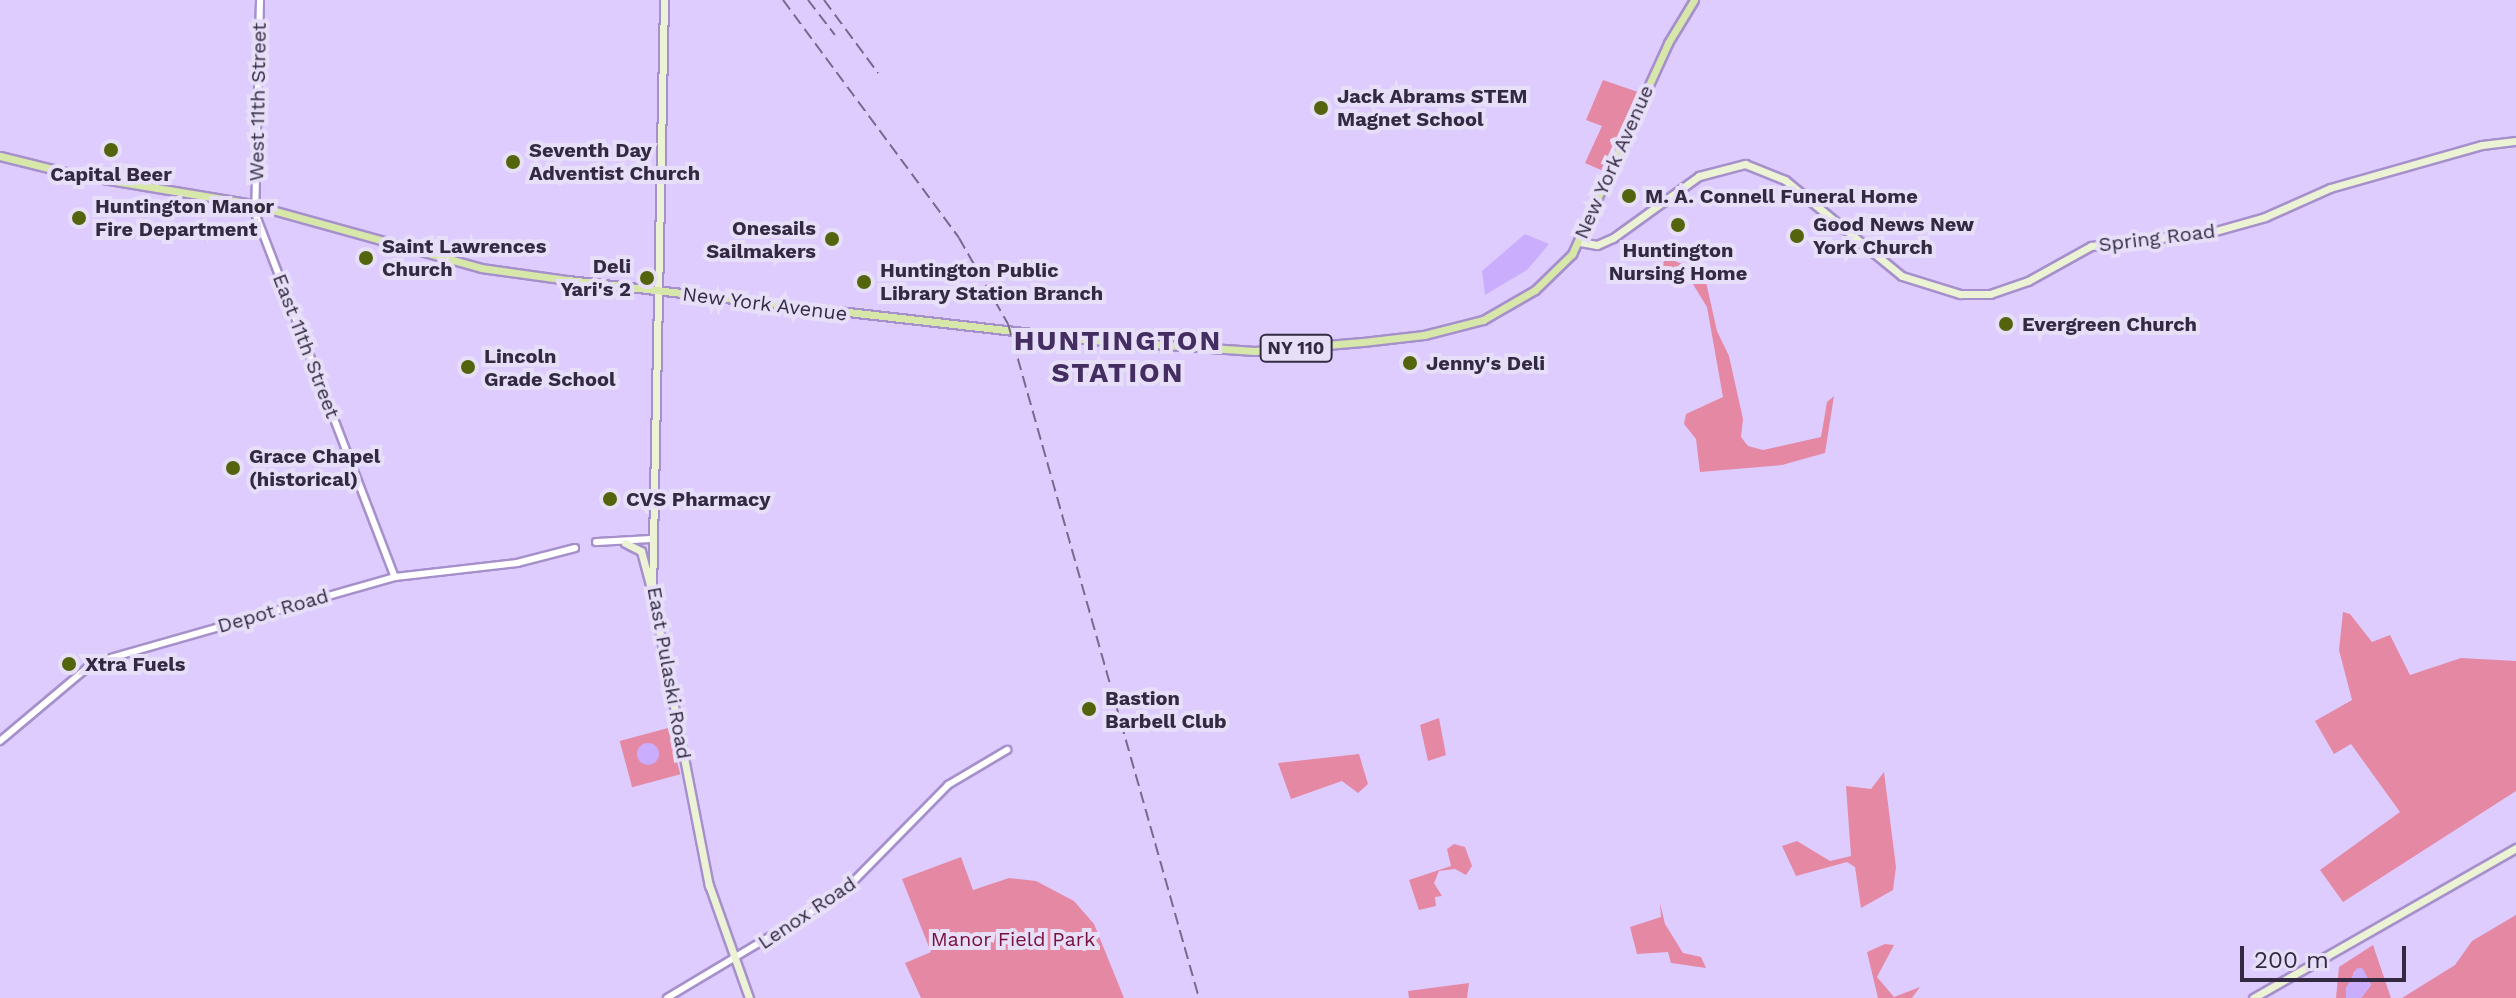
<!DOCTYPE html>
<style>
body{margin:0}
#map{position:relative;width:2516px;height:998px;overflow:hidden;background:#deccfe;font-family:"Work Sans",sans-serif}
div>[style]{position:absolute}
.green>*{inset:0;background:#e588a4;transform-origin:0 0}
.water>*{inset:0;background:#cbadfd}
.round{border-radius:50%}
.roads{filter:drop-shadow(2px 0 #a690cc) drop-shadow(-2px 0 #a690cc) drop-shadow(0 2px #a690cc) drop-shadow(0 -2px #a690cc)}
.tertiary>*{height:6px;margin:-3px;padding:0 3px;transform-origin:3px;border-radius:3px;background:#fff}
.secondary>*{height:7px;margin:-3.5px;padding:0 3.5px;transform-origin:3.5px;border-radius:3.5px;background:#ebf3d4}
.primary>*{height:7px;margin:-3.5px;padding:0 3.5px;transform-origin:3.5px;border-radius:3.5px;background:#d7e7aa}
.rail>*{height:2px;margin-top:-1px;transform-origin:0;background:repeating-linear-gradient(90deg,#766a8c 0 12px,transparent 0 18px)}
.dots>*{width:22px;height:22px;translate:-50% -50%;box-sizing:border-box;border:4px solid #e7def8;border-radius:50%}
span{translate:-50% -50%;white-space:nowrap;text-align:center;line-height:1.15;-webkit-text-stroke:8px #e7def8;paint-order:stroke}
.shield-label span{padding:2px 6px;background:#e7def8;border:2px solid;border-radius:6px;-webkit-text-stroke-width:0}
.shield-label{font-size:18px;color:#332a42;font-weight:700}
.poi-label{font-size:20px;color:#332a42;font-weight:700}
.left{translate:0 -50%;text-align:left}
.right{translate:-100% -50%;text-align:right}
.street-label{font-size:20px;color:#332a42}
.park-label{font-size:20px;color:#78103d}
.district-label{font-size:28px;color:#432d61;font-weight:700;letter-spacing:2px}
.scale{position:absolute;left:2240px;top:946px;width:166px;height:36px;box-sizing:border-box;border:4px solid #332a42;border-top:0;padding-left:10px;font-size:24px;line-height:28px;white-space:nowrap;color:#332a42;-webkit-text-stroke:6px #e7def8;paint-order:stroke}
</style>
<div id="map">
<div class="green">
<div style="clip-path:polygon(1603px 80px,1638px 92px,1601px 170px,1585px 163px,1602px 126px,1586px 120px)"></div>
<div style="clip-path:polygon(1665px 257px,1704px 273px,1717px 331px,1729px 356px,1743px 419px,1741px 437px,1748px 446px,1763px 450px,1821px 437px,1827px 402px,1834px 396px,1825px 453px,1782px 465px,1700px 472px,1696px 439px,1684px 424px,1686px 414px,1723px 397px,1707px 307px,1691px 281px,1662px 270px)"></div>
<div style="clip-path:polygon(2343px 612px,2350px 614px,2372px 642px,2390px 635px,2410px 675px,2461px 658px,2516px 661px,2516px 791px,2343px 902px,2320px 870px,2400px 812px,2351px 744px,2334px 754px,2315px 721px,2352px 700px,2339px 650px)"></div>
<div style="clip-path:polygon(1439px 718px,1446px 755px,1428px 761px,1420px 725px)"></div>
<div style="left:668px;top:728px;width:48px;height:50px;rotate:75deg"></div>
<div style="clip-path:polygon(1359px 754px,1368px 784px,1358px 793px,1342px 781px,1291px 799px,1278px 763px)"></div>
<div style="clip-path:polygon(1884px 772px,1896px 867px,1893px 890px,1861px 908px,1855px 867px,1847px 862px,1796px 876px,1782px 846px,1797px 841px,1830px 861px,1851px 856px,1846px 786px,1871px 789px)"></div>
<div style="clip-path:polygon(1454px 844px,1465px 847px,1472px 866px,1466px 875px,1455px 869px,1439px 871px,1434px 883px,1442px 896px,1435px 897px,1436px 906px,1419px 910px,1409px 880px,1451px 866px,1447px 849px)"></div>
<div style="clip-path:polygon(961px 857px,973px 890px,1009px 878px,1036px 881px,1074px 901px,1094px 924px,1124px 998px,921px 998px,905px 963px,931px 952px,902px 879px)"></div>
<div style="clip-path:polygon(1660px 903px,1665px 924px,1683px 953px,1701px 957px,1706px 968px,1671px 963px,1668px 952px,1637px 954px,1630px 927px,1661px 917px)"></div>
<div style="clip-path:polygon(2516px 915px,2516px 998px,2402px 998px,2455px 965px,2472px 941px)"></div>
<div style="clip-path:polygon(1885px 944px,1894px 945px,1877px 977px,1894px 997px,1920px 987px,1912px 998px,1878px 998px,1867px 952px)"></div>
<div style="clip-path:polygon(2373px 945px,2391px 998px,2361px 998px,2371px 985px,2361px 968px,2354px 972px,2346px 998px,2336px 998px,2339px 967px)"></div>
<div style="clip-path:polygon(1469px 983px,1467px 998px,1409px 998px,1408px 991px)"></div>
</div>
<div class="water">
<div style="clip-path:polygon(1525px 234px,1549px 244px,1527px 270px,1485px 295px,1482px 271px)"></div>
<div class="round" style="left:637px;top:743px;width:22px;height:22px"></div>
<div style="clip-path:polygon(2357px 968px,2363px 969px,2371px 985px,2361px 998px,2346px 998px,2346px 988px)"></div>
</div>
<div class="roads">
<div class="tertiary">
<div style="left:260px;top:0;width:213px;rotate:91.3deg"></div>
<div style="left:255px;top:213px;width:390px;rotate:69deg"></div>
<div style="left:596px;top:542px;width:56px;rotate:-3.1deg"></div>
<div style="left:0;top:741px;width:121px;rotate:-40deg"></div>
<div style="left:93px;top:663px;width:314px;rotate:-15.9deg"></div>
<div style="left:395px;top:577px;width:123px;rotate:-6.5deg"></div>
<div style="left:517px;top:563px;width:60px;rotate:-14.5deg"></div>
<div style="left:667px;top:998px;width:203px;rotate:-30.9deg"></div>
<div style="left:841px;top:894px;width:153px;rotate:-45.5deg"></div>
<div style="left:948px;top:785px;width:69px;rotate:-30.7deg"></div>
</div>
<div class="secondary">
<div style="left:664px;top:0;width:593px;rotate:91.16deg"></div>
<div style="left:652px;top:593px;width:298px;rotate:79deg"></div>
<div style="left:709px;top:885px;width:120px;rotate:70.5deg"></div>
<div style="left:1580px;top:242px;width:17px;rotate:10deg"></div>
<div style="left:1597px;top:245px;width:17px;rotate:-24deg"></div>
<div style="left:1613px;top:238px;width:106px;rotate:-35.8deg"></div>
<div style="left:1699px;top:176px;width:48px;rotate:-14.6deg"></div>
<div style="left:1745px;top:164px;width:43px;rotate:21.8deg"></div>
<div style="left:1785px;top:180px;width:151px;rotate:39.4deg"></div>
<div style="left:1902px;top:276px;width:61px;rotate:17.2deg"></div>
<div style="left:1960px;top:294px;width:30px"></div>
<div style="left:1990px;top:294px;width:40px;rotate:-18.9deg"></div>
<div style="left:2028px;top:281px;width:72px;rotate:-29.1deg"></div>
<div style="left:2091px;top:246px;width:122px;rotate:-6.6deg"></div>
<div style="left:2212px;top:232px;width:55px;rotate:-15.8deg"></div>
<div style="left:2265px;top:217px;width:71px;rotate:-24deg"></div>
<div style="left:2330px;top:188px;width:158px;rotate:-15.8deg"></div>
<div style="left:2482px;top:145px;width:34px;rotate:-7deg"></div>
<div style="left:625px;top:543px;width:18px;rotate:27deg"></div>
<div style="left:641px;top:551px;width:42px;rotate:75deg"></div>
<div style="left:2253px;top:998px;width:303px;rotate:-29.7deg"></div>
</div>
<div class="primary">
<div style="left:0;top:156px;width:75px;rotate:13.9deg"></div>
<div style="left:73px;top:174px;width:176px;rotate:9.5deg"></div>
<div style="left:247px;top:203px;width:243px;rotate:15.5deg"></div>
<div style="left:481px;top:268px;width:88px;rotate:7.9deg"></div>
<div style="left:568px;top:280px;width:528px;rotate:6.52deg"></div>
<div style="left:1093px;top:340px;width:162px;rotate:3.9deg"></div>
<div style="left:1255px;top:351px;width:108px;rotate:-4.8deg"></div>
<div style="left:1363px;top:342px;width:61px;rotate:-6.5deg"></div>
<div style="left:1424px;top:335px;width:61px;rotate:-14.3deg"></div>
<div style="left:1483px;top:320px;width:60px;rotate:-30deg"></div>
<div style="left:1535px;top:290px;width:52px;rotate:-44.2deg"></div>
<div style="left:1572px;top:254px;width:232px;rotate:-65.5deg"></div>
<div style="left:1668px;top:43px;width:50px;rotate:-58.8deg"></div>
</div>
</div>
<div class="rail">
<div style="left:783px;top:0;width:296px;rotate:53.5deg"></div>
<div style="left:959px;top:238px;width:99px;rotate:60.3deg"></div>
<div style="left:1008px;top:324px;width:701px;rotate:74.18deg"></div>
<div style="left:808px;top:0;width:44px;rotate:52.4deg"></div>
<div style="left:824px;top:0;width:91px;rotate:53.5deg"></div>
</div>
<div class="dots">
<div style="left:1321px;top:108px;background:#53640c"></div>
<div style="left:111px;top:150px;background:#53640c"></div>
<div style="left:513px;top:162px;background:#53640c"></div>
<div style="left:1629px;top:196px;background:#53640c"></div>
<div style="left:79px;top:218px;background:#53640c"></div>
<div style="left:1678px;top:225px;background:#53640c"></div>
<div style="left:1797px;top:236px;background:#53640c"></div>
<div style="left:832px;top:239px;background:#53640c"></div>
<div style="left:366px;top:258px;background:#53640c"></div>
<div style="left:647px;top:278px;background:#53640c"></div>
<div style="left:864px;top:282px;background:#53640c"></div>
<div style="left:2006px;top:324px;background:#53640c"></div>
<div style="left:1410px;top:363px;background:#53640c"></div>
<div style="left:468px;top:367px;background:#53640c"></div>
<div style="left:233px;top:468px;background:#53640c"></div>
<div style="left:610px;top:499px;background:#53640c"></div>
<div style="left:69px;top:664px;background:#53640c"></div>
<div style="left:1089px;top:709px;background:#53640c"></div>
</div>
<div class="shield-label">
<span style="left:1296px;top:348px">NY 110</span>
</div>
<div class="poi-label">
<span class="left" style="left:1337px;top:108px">Jack Abrams STEM<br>Magnet School</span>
<span class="left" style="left:529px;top:162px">Seventh Day<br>Adventist Church</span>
<span style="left:111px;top:174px">Capital Beer</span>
<span class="left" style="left:1645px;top:196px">M. A. Connell Funeral Home</span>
<span class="left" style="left:95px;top:218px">Huntington Manor<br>Fire Department</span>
<span class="left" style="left:1813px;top:236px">Good News New<br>York Church</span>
<span class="right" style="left:816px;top:240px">Onesails<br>Sailmakers</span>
<span class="left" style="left:382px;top:258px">Saint Lawrences<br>Church</span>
<span style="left:1678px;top:262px">Huntington<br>Nursing Home</span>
<span class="right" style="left:631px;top:278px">Deli<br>Yari's 2</span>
<span class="left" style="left:880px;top:282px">Huntington Public<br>Library Station Branch</span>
<span class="left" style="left:2022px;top:324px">Evergreen Church</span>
<span class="left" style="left:484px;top:368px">Lincoln<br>Grade School</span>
<span class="left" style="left:1426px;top:363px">Jenny's Deli</span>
<span class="left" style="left:249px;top:468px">Grace Chapel<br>(historical)</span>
<span class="left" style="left:626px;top:499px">CVS Pharmacy</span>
<span class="left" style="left:85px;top:664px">Xtra Fuels</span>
<span class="left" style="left:1105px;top:710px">Bastion<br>Barbell Club</span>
</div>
<div class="street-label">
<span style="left:258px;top:102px;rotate:-89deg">West 11th Street</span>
<span style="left:1614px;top:162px;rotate:-66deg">New York Avenue</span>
<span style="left:2157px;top:238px;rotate:-7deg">Spring Road</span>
<span style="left:765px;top:304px;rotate:7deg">New York Avenue</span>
<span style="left:306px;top:346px;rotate:69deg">East 11th Street</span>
<span style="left:273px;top:611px;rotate:-16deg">Depot Road</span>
<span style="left:669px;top:673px;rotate:80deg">East Pulaski Road</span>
<span style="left:807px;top:913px;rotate:-34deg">Lenox Road</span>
</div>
<div class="park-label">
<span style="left:1013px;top:939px">Manor Field Park</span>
</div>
<div class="district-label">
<span style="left:1118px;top:357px">HUNTINGTON<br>STATION</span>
</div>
<div class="scale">200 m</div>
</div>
